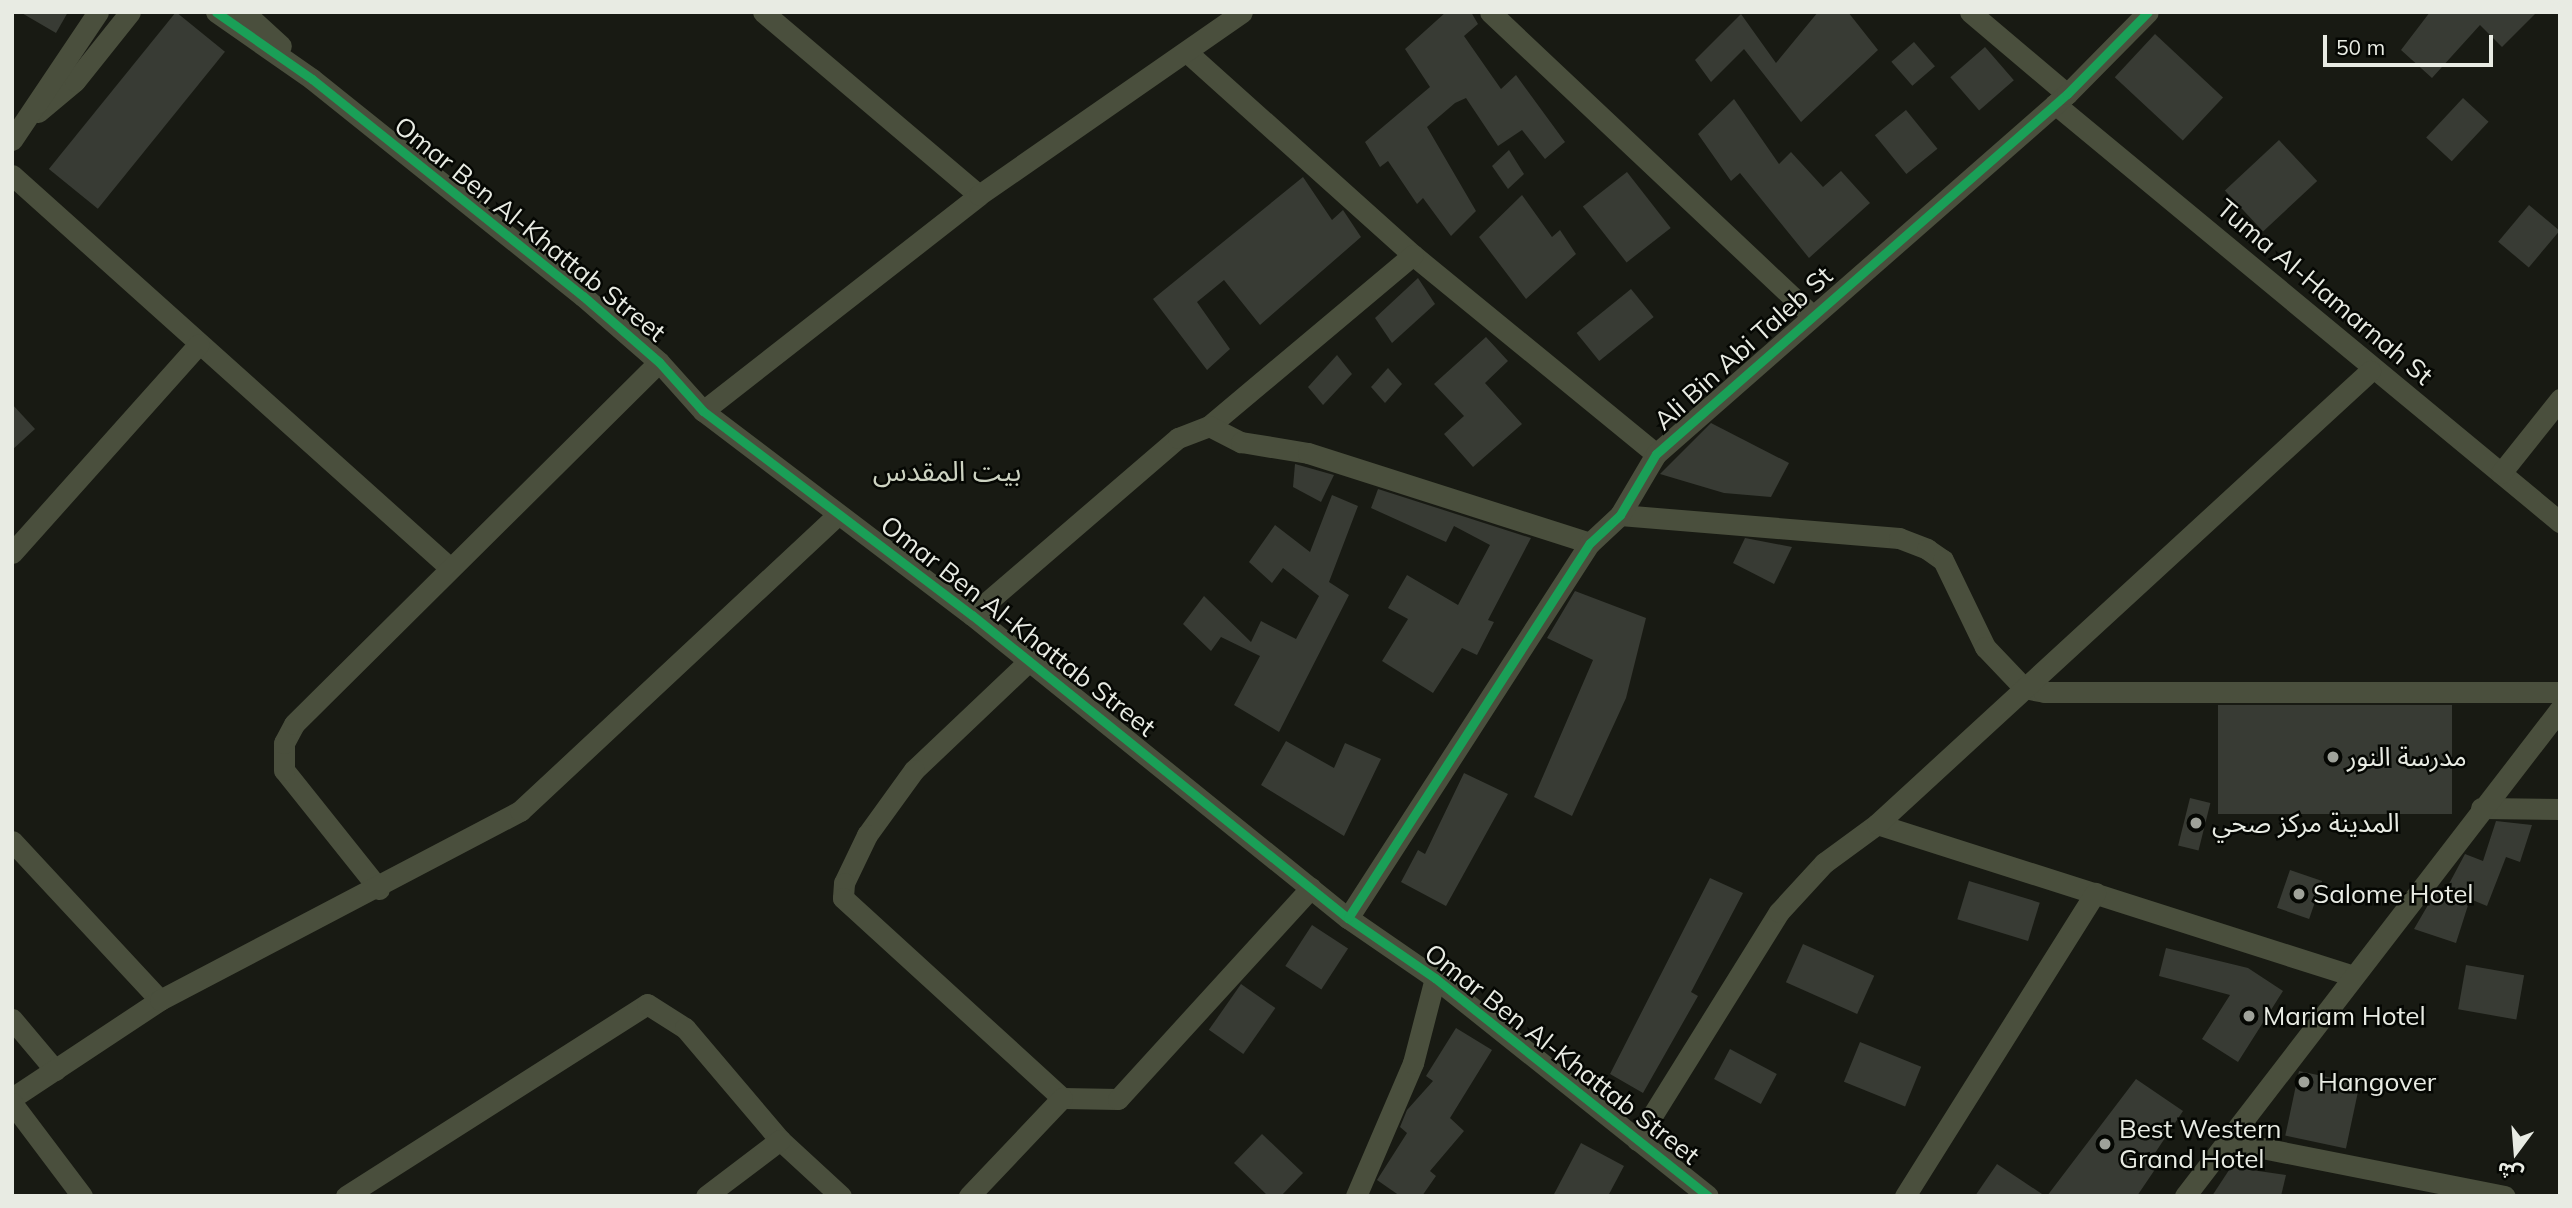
<!DOCTYPE html>
<meta charset="utf-8">
<style>
body{margin:0}
#map{position:relative;width:2572px;height:1208px;overflow:hidden;background:#181a13;font-family:Mulish,"Noto Sans Arabic",sans-serif}
div>[style]{position:absolute}
.building>*{inset:0;background:#383b34;transform-origin:0 0}
.minor>*{height:21px;margin:-10.5px;padding:0 10.5px;transform-origin:10.5px;border-radius:10.5px;background:#4a4f3d}
.cycleway>*{height:9px;margin:-4.5px;padding:0 4.5px;transform-origin:4.5px;border-radius:4.5px;background:#1a9f57}
.dots>*{width:19px;height:19px;translate:-50% -50%;box-sizing:border-box;border:4px solid #050703;border-radius:50%}
span{translate:-50% -50%;white-space:nowrap;text-align:center;line-height:1.15;-webkit-text-stroke:5px #050703;paint-order:stroke}
.street-label{font-size:26px;color:#e8ebe3}
.poi-label{font-size:26px;color:#e8ebe3}
.left{translate:0 -50%;text-align:left}
.neighbourhood-label{font-size:28px;color:#ccd2c1}
.frame{position:absolute;inset:0;border:14px solid #e8ebe3;pointer-events:none}
.north{position:absolute;left:2481px;top:1117px;width:70px;height:70px;-webkit-text-stroke:5px #050703;paint-order:stroke;rotate:196deg;font-size:19px;font-weight:700;line-height:28px;text-align:center;color:#e8ebe3}
.north::after{content:'';display:block;margin:auto;width:24px;height:32px;background:#e8ebe3;clip-path:polygon(50% 0,100% 100%,50% 72%,0 100%)}
.scale{position:absolute;left:2323px;top:35px;width:170px;height:32px;box-sizing:border-box;border:4px solid #e8ebe3;border-top:0;padding-left:9px;font-size:21px;line-height:24px;white-space:nowrap;color:#e8ebe3;-webkit-text-stroke:5px #050703;paint-order:stroke}
</style>
<div id="map">
<div class="building">
<div style="clip-path:polygon(20px 12px,68px 12px,56px 33px)"></div>
<div style="left:176px;top:12px;width:63px;height:202px;rotate:39deg"></div>
<div style="clip-path:polygon(1446px 12px,1471px 12px,1478px 24px,1464px 36px,1501px 89px,1516px 75px,1565px 142px,1545px 159px,1522px 130px,1498px 146px,1466px 98px,1455px 103px,1427px 127px,1476px 211px,1451px 236px,1423px 198px,1417px 204px,1388px 161px,1380px 167px,1365px 142px,1430px 87px,1405px 49px)"></div>
<div style="clip-path:polygon(1818px 12px,1848px 12px,1878px 50px,1801px 122px,1744px 49px,1711px 82px,1695px 60px,1741px 14px,1776px 63px)"></div>
<div style="clip-path:polygon(2430px 12px,2537px 12px,2502px 47px,2480px 25px,2432px 78px,2401px 50px)"></div>
<div style="left:2155px;top:34px;width:93px;height:59px;rotate:43deg"></div>
<div style="left:1914px;top:42px;width:32px;height:30px;rotate:49deg"></div>
<div style="left:1985px;top:47px;width:44px;height:46px;rotate:49deg"></div>
<div style="left:2463px;top:98px;width:35px;height:54px;rotate:43deg"></div>
<div style="clip-path:polygon(1734px 99px,1779px 164px,1791px 152px,1823px 187px,1841px 171px,1870px 203px,1809px 258px,1740px 173px,1731px 181px,1698px 134px)"></div>
<div style="left:1906px;top:110px;width:50px;height:40px;rotate:51deg"></div>
<div style="left:2279px;top:140px;width:56px;height:74px;rotate:47deg"></div>
<div style="clip-path:polygon(1509px 150px,1524px 174px,1508px 189px,1492px 166px)"></div>
<div style="left:1627px;top:172px;width:71px;height:56px;rotate:52deg"></div>
<div style="clip-path:polygon(1303px 177px,1332px 220px,1343px 210px,1361px 237px,1260px 325px,1224px 280px,1197px 302px,1230px 349px,1207px 370px,1153px 299px)"></div>
<div style="clip-path:polygon(1522px 195px,1552px 237px,1560px 230px,1576px 254px,1526px 299px,1479px 237px)"></div>
<div style="left:2529px;top:205px;width:40px;height:48px;rotate:40deg"></div>
<div style="clip-path:polygon(1418px 278px,1435px 304px,1392px 343px,1375px 318px)"></div>
<div style="left:1631px;top:289px;width:36px;height:70px;rotate:51deg"></div>
<div style="clip-path:polygon(1486px 337px,1508px 361px,1485px 383px,1522px 424px,1473px 467px,1444px 434px,1464px 416px,1434px 384px)"></div>
<div style="clip-path:polygon(1337px 355px,1352px 374px,1323px 405px,1308px 387px)"></div>
<div style="clip-path:polygon(1388px 368px,1402px 384px,1385px 403px,1371px 387px)"></div>
<div style="clip-path:polygon(12px 404px,35px 429px,12px 450px)"></div>
<div style="clip-path:polygon(1711px 423px,1789px 463px,1771px 497px,1724px 493px,1660px 474px)"></div>
<div style="clip-path:polygon(1295px 464px,1334px 475px,1321px 502px,1293px 487px)"></div>
<div style="clip-path:polygon(1378px 489px,1531px 538px,1488px 620px,1494px 622px,1477px 655px,1462px 648px,1433px 693px,1382px 661px,1408px 619px,1388px 608px,1407px 575px,1458px 605px,1490px 545px,1454px 526px,1446px 542px,1371px 508px)"></div>
<div style="clip-path:polygon(1332px 495px,1358px 506px,1329px 582px,1349px 595px,1279px 732px,1234px 705px,1260px 656px,1221px 637px,1211px 651px,1183px 624px,1204px 596px,1251px 642px,1261px 621px,1296px 639px,1319px 596px,1283px 568px,1272px 583px,1249px 562px,1275px 525px,1310px 552px)"></div>
<div style="clip-path:polygon(1745px 538px,1792px 547px,1774px 584px,1733px 563px)"></div>
<div style="clip-path:polygon(1575px 591px,1646px 618px,1626px 698px,1572px 816px,1534px 797px,1593px 660px,1547px 638px)"></div>
<div style="left:2218px;top:705px;width:234px;height:109px"></div>
<div style="clip-path:polygon(1286px 741px,1334px 768px,1345px 743px,1381px 759px,1344px 836px,1261px 785px)"></div>
<div style="clip-path:polygon(1464px 773px,1508px 794px,1446px 906px,1401px 882px,1418px 850px,1425px 854px)"></div>
<div style="left:2190px;top:798px;width:21px;height:49px;rotate:14deg"></div>
<div style="clip-path:polygon(2496px 821px,2532px 825px,2520px 862px,2506px 857px,2487px 906px,2470px 899px,2456px 943px,2414px 929px,2435px 893px,2443px 895px,2465px 854px,2483px 861px)"></div>
<div style="left:2290px;top:870px;width:34px;height:40px;rotate:19deg"></div>
<div style="clip-path:polygon(1710px 878px,1743px 893px,1691px 992px,1698px 996px,1643px 1093px,1610px 1074px)"></div>
<div style="left:1969px;top:881px;width:74px;height:40px;rotate:17deg"></div>
<div style="left:1312px;top:925px;width:43px;height:49px;rotate:33deg"></div>
<div style="left:1803px;top:944px;width:78px;height:42px;rotate:24deg"></div>
<div style="clip-path:polygon(2166px 948px,2248px 968px,2283px 991px,2238px 1062px,2202px 1039px,2230px 995px,2159px 976px)"></div>
<div style="left:2466px;top:965px;width:59px;height:45px;rotate:10deg"></div>
<div style="left:1241px;top:984px;width:42px;height:56px;rotate:35deg"></div>
<div style="clip-path:polygon(1456px 1028px,1492px 1050px,1450px 1118px,1464px 1131px,1430px 1171px,1436px 1176px,1422px 1196px,1400px 1196px,1377px 1180px,1407px 1133px,1400px 1127px,1407px 1110px,1433px 1081px,1426px 1076px)"></div>
<div style="left:1860px;top:1042px;width:66px;height:43px;rotate:22deg"></div>
<div style="left:1730px;top:1049px;width:53px;height:34px;rotate:28deg"></div>
<div style="left:2299px;top:1071px;width:62px;height:66px;rotate:12deg"></div>
<div style="clip-path:polygon(2136px 1079px,2183px 1111px,2151px 1159px,2158px 1165px,2137px 1196px,2047px 1196px)"></div>
<div style="clip-path:polygon(1262px 1134px,1303px 1173px,1281px 1196px,1268px 1196px,1234px 1163px)"></div>
<div style="clip-path:polygon(1581px 1143px,1624px 1166px,1608px 1196px,1553px 1196px)"></div>
<div style="clip-path:polygon(1997px 1164px,2045px 1196px,1975px 1196px)"></div>
<div style="clip-path:polygon(2231px 1167px,2286px 1175px,2281px 1196px,2212px 1196px)"></div>
</div>
<div class="minor">
<div style="left:216px;top:12px;width:117px;rotate:34.9deg"></div>
<div style="left:312px;top:79px;width:347px;rotate:38.7deg"></div>
<div style="left:583px;top:296px;width:101px;rotate:41deg"></div>
<div style="left:659px;top:362px;width:66px;rotate:48.1deg"></div>
<div style="left:703px;top:411px;width:338px;rotate:37.2deg"></div>
<div style="left:972px;top:615px;width:483px;rotate:38.9deg"></div>
<div style="left:1348px;top:918px;width:106px;rotate:34.6deg"></div>
<div style="left:1435px;top:978px;width:349px;rotate:38.6deg"></div>
<div style="left:244px;top:12px;width:50px;rotate:42.6deg"></div>
<div style="left:763px;top:12px;width:283px;rotate:40.3deg"></div>
<div style="left:1490px;top:12px;width:440px;rotate:43.3deg"></div>
<div style="left:1970px;top:12px;width:127px;rotate:40.2deg"></div>
<div style="left:1189px;top:54px;width:301px;rotate:41.9deg"></div>
<div style="left:1413px;top:255px;width:314px;rotate:39.3deg"></div>
<div style="left:2055px;top:104px;width:656px;rotate:39.62deg"></div>
<div style="left:38px;top:112px;width:48px;rotate:-40deg"></div>
<div style="left:75px;top:81px;width:88px;rotate:-51.4deg"></div>
<div style="left:12px;top:140px;width:154px;rotate:-56.1deg"></div>
<div style="left:12px;top:175px;width:586px;rotate:41.89deg"></div>
<div style="left:703px;top:411px;width:350px;rotate:-38deg"></div>
<div style="left:979px;top:195px;width:320px;rotate:-34.8deg"></div>
<div style="left:1209px;top:426px;width:266px;rotate:-40deg"></div>
<div style="left:2501px;top:473px;width:95px;rotate:-51.4deg"></div>
<div style="left:1620px;top:515px;width:280px;rotate:4.7deg"></div>
<div style="left:1899px;top:538px;width:30px;rotate:21deg"></div>
<div style="left:1927px;top:549px;width:19px;rotate:35deg"></div>
<div style="left:1943px;top:560px;width:97px;rotate:64.2deg"></div>
<div style="left:1985px;top:647px;width:57px;rotate:46.4deg"></div>
<div style="left:2024px;top:688px;width:20px;rotate:11deg"></div>
<div style="left:2044px;top:692px;width:516px"></div>
<div style="left:12px;top:553px;width:280px;rotate:-48.2deg"></div>
<div style="left:972px;top:615px;width:272px;rotate:-40.7deg"></div>
<div style="left:1178px;top:438px;width:33px;rotate:-21deg"></div>
<div style="left:1209px;top:426px;width:36px;rotate:27deg"></div>
<div style="left:1241px;top:442px;width:68px;rotate:9.3deg"></div>
<div style="left:1308px;top:453px;width:296px;rotate:17.7deg"></div>
<div style="left:1030px;top:660px;width:160px;rotate:136.5deg"></div>
<div style="left:914px;top:770px;width:80px;rotate:125.9deg"></div>
<div style="left:867px;top:835px;width:53px;rotate:115.6deg"></div>
<div style="left:844px;top:883px;width:15px;rotate:94deg"></div>
<div style="left:843px;top:898px;width:297px;rotate:42.4deg"></div>
<div style="left:1062px;top:1098px;width:56px;rotate:1deg"></div>
<div style="left:1118px;top:1099px;width:286px;rotate:-47.6deg"></div>
<div style="left:2481px;top:808px;width:79px;rotate:0.7deg"></div>
<div style="left:1877px;top:824px;width:497px;rotate:17.7deg"></div>
<div style="left:12px;top:841px;width:217px;rotate:47.1deg"></div>
<div style="left:379px;top:889px;width:152px;rotate:-128.6deg"></div>
<div style="left:284px;top:770px;width:27px;rotate:-90deg"></div>
<div style="left:284px;top:743px;width:21px;rotate:-62deg"></div>
<div style="left:294px;top:724px;width:514px;rotate:-44.76deg"></div>
<div style="left:1348px;top:918px;width:446px;rotate:-57.2deg"></div>
<div style="left:1590px;top:543px;width:41px;rotate:-43deg"></div>
<div style="left:1620px;top:515px;width:71px;rotate:-59.5deg"></div>
<div style="left:1656px;top:454px;width:546px;rotate:-41.22deg"></div>
<div style="left:2067px;top:94px;width:115px;rotate:-45.4deg"></div>
<div style="left:12px;top:1019px;width:67px;rotate:49.9deg"></div>
<div style="left:12px;top:1098px;width:178px;rotate:-33.5deg"></div>
<div style="left:160px;top:1000px;width:407px;rotate:-27.7deg"></div>
<div style="left:520px;top:811px;width:435px;rotate:-43deg"></div>
<div style="left:12px;top:1103px;width:116px;rotate:53deg"></div>
<div style="left:1637px;top:1140px;width:269px;rotate:-58.1deg"></div>
<div style="left:1779px;top:912px;width:67px;rotate:-47.4deg"></div>
<div style="left:1824px;top:863px;width:66px;rotate:-36.3deg"></div>
<div style="left:1877px;top:824px;width:670px;rotate:-42.58deg"></div>
<div style="left:2227px;top:1141px;width:283px;rotate:11.2deg"></div>
<div style="left:346px;top:1196px;width:357px;rotate:-32.5deg"></div>
<div style="left:647px;top:1004px;width:45px;rotate:32.3deg"></div>
<div style="left:685px;top:1028px;width:147px;rotate:49.7deg"></div>
<div style="left:780px;top:1140px;width:83px;rotate:42.6deg"></div>
<div style="left:706px;top:1196px;width:93px;rotate:-37.1deg"></div>
<div style="left:969px;top:1196px;width:135px;rotate:-46.5deg"></div>
<div style="left:1356px;top:1196px;width:145px;rotate:-66.8deg"></div>
<div style="left:1413px;top:1063px;width:88px;rotate:-75.5deg"></div>
<div style="left:1905px;top:1196px;width:358px;rotate:-57.9deg"></div>
<div style="left:2185px;top:1196px;width:615px;rotate:-52.4deg"></div>
</div>
<div class="cycleway">
<div style="left:216px;top:12px;width:117px;rotate:34.9deg"></div>
<div style="left:312px;top:79px;width:347px;rotate:38.7deg"></div>
<div style="left:583px;top:296px;width:101px;rotate:41deg"></div>
<div style="left:659px;top:362px;width:66px;rotate:48.1deg"></div>
<div style="left:703px;top:411px;width:338px;rotate:37.2deg"></div>
<div style="left:972px;top:615px;width:483px;rotate:38.9deg"></div>
<div style="left:1348px;top:918px;width:106px;rotate:34.6deg"></div>
<div style="left:1435px;top:978px;width:349px;rotate:38.6deg"></div>
<div style="left:1348px;top:918px;width:446px;rotate:-57.2deg"></div>
<div style="left:1590px;top:543px;width:41px;rotate:-43deg"></div>
<div style="left:1620px;top:515px;width:71px;rotate:-59.5deg"></div>
<div style="left:1656px;top:454px;width:546px;rotate:-41.22deg"></div>
<div style="left:2067px;top:94px;width:115px;rotate:-45.4deg"></div>
</div>
<div class="dots">
<div style="left:2333px;top:757px;background:#9fa29a"></div>
<div style="left:2196px;top:823px;background:#9fa29a"></div>
<div style="left:2299px;top:894px;background:#9fa29a"></div>
<div style="left:2249px;top:1016px;background:#9fa29a"></div>
<div style="left:2304px;top:1082px;background:#9fa29a"></div>
<div style="left:2105px;top:1144px;background:#9fa29a"></div>
</div>
<div class="street-label">
<span style="left:530px;top:229px;rotate:39deg">Omar Ben Al-Khattab Street</span>
<span style="left:2325px;top:292px;rotate:40deg">Tuma Al-Hamarnah St</span>
<span style="left:1743px;top:348px;rotate:-42deg">Ali Bin Abi Taleb St</span>
<span style="left:1018px;top:626px;rotate:38deg">Omar Ben Al-Khattab Street</span>
<span style="left:1562px;top:1054px;rotate:38deg">Omar Ben Al-Khattab Street</span>
</div>
<div class="poi-label">
<span class="left" style="left:2347px;top:757px">مدرسة النور</span>
<span class="left" style="left:2212px;top:823px">المدينة مركز صحي</span>
<span class="left" style="left:2313px;top:894px">Salome Hotel</span>
<span class="left" style="left:2263px;top:1016px">Mariam Hotel</span>
<span class="left" style="left:2318px;top:1082px">Hangover</span>
<span class="left" style="left:2119px;top:1144px">Best Western<br>Grand Hotel</span>
</div>
<div class="neighbourhood-label">
<span style="left:947px;top:471px">بيت المقدس</span>
</div>
<div class="frame"></div>
<div class="north">ش</div>
<div class="scale">50 m</div>
</div>
